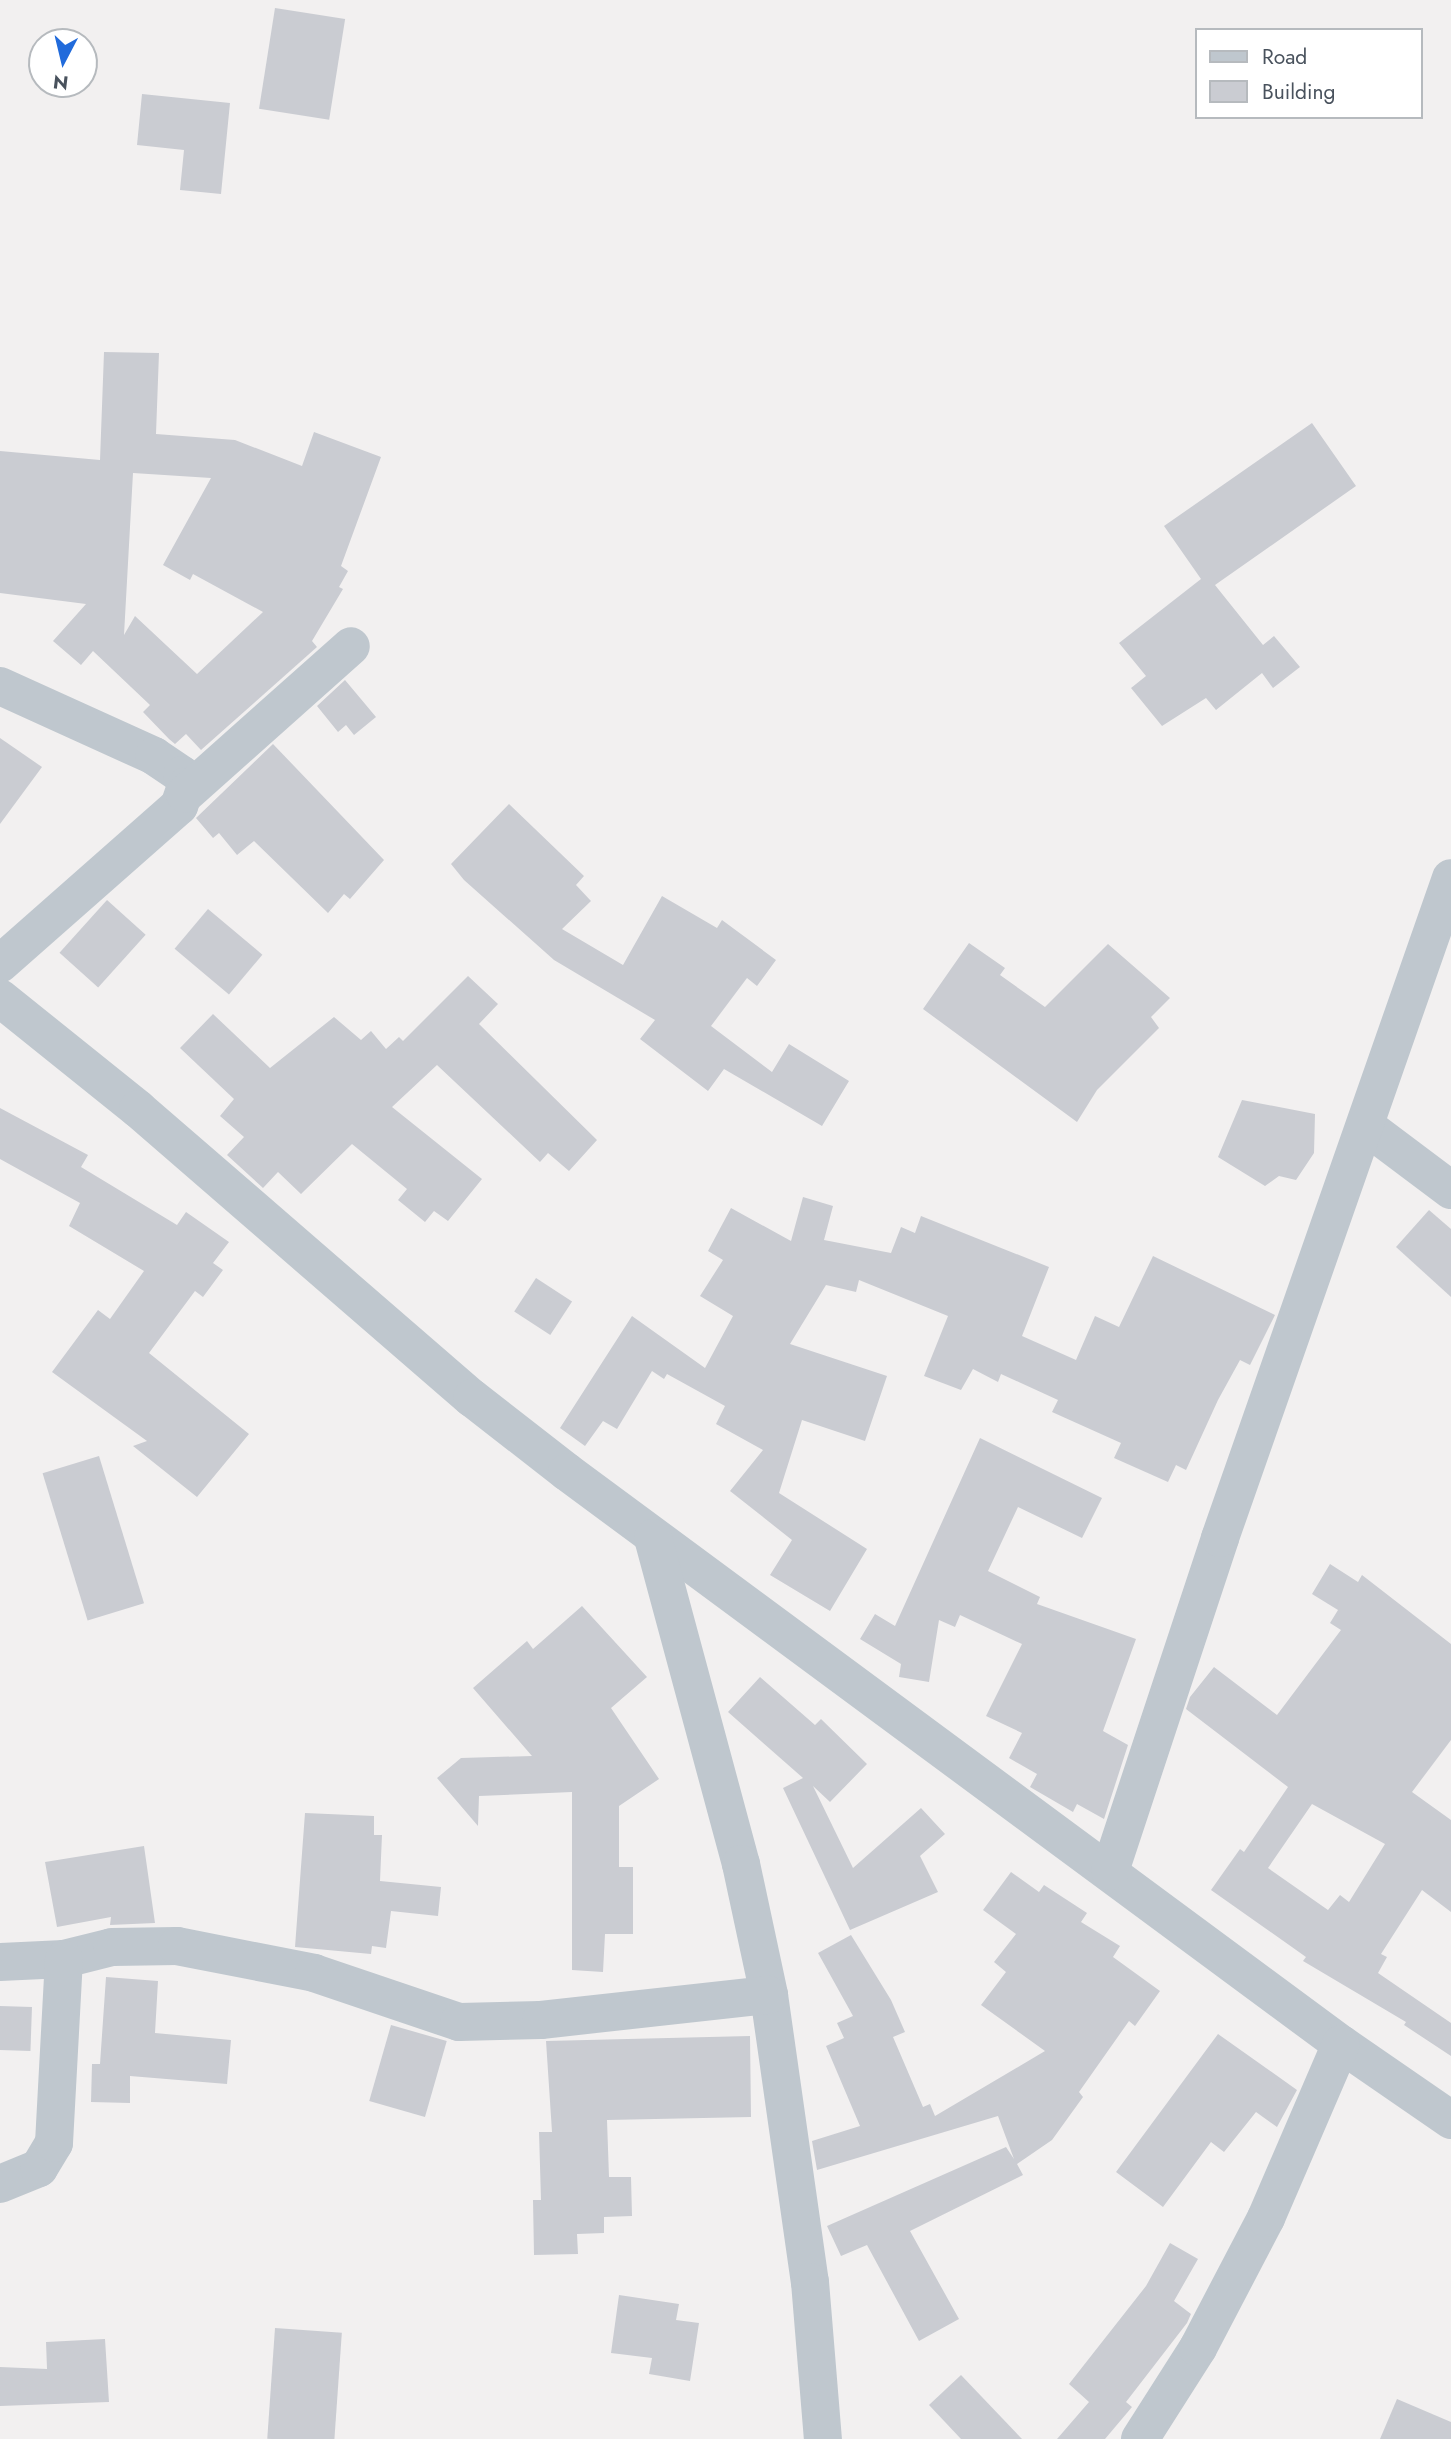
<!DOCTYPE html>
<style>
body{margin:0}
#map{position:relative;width:1451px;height:2439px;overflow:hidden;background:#f2f0f0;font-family:Jost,sans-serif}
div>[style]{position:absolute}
.building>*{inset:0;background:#caccd2;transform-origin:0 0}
.minor>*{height:38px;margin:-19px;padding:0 19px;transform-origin:19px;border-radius:19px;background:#bfc7ce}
span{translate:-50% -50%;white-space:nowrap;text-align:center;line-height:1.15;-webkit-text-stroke:5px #fff;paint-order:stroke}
.legend{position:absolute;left:1195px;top:28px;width:228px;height:91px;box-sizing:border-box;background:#fff;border:2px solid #b6babe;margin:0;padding:9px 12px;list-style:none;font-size:21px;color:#49525d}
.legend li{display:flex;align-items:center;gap:14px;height:35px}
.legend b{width:35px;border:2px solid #b6babe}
.north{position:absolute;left:28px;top:28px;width:70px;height:70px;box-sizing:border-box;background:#fff;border:2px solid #b6babe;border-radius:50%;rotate:187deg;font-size:19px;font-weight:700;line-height:28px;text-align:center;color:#49525d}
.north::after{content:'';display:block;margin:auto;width:24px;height:32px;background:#216bdb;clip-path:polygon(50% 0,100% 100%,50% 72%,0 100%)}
</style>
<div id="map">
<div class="building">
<div style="left:275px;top:8px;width:71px;height:102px;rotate:9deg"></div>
<div style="clip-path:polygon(142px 94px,230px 103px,221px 194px,180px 190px,184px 150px,137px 145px)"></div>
<div style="clip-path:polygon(evenodd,104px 352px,159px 353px,156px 434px,235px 440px,302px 466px,314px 432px,381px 457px,341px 566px,348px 571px,339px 587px,343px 589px,312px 641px,317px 647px,201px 750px,186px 734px,175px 744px,169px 739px,143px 712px,150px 705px,93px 651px,81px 665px,53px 641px,86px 604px,0 593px,0 451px,100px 460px,104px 352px,133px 473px,211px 478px,163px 565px,190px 580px,193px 574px,263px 612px,197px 674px,135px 616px,124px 635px,133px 473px)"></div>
<div style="clip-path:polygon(1312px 423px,1356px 486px,1215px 585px,1263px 645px,1274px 636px,1300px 667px,1273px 688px,1262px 673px,1216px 710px,1206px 698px,1162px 726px,1131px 688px,1146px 676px,1119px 643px,1201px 579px,1164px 526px)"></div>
<div style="clip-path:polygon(345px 680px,376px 717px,354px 735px,346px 725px,338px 732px,317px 706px)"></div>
<div style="clip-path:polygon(0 738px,42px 767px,0 824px)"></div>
<div style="clip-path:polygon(273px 744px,384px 860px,350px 899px,344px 894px,328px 913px,254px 841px,237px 855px,219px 833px,213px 838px,196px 818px)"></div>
<div style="clip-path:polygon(509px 804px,584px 876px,576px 885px,591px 901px,562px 929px,623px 965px,662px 896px,717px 928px,722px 920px,776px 960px,757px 986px,747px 978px,711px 1026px,772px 1072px,789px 1044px,849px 1081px,822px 1126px,724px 1069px,708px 1091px,640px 1039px,655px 1020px,554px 960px,464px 880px,451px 864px)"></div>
<div style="left:107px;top:900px;width:52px;height:71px;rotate:42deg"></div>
<div style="left:208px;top:909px;width:71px;height:52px;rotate:40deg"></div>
<div style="clip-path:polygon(969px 943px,1005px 968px,1000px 975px,1045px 1007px,1108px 944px,1170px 998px,1151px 1017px,1159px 1028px,1097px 1090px,1077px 1122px,923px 1009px)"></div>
<div style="clip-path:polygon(468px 976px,498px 1004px,479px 1024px,597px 1140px,569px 1171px,548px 1153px,540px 1162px,437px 1065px,392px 1107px,482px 1179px,448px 1221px,434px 1211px,425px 1222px,398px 1200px,407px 1189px,352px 1144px,301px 1194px,278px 1172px,263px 1188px,227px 1155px,244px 1137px,220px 1116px,234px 1099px,180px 1048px,213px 1014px,270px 1068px,334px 1017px,361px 1040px,371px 1031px,386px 1049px,399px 1037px,403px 1041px)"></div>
<div style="clip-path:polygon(1242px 1100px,1315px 1114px,1314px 1153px,1296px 1180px,1279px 1176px,1265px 1186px,1218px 1157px)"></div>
<div style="clip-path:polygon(0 1108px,88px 1155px,81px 1167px,177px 1225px,186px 1212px,229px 1242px,213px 1263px,223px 1270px,203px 1297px,195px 1291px,149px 1353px,249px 1434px,197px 1497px,133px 1446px,147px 1441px,52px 1372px,98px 1310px,110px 1319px,144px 1271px,69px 1226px,80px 1203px,0 1159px)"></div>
<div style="clip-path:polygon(803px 1197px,833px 1206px,824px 1240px,891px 1253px,901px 1227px,915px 1233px,921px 1216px,1049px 1267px,1022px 1336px,1076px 1360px,1095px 1316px,1119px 1327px,1153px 1256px,1275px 1315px,1250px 1365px,1240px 1360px,1218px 1400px,1186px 1470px,1176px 1465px,1168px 1482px,1114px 1458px,1121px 1443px,1052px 1412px,1058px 1400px,1001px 1374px,998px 1382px,973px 1369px,961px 1390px,924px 1376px,948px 1316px,859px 1280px,856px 1292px,826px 1285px,790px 1344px,887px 1376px,865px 1441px,802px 1420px,779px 1493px,867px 1549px,830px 1611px,770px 1575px,792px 1540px,730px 1491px,763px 1450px,716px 1424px,725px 1406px,667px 1374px,664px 1379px,652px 1371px,617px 1429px,603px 1421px,585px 1446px,560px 1428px,632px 1316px,705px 1368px,733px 1316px,700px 1296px,723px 1260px,708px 1251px,731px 1208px,791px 1241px)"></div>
<div style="clip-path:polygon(1429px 1210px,1451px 1229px,1451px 1297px,1396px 1247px)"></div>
<div style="left:536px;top:1278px;width:43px;height:40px;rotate:33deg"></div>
<div style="clip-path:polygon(980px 1438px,1102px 1498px,1082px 1538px,1018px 1507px,988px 1571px,1040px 1597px,1037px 1604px,1136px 1639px,1103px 1731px,1128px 1745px,1104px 1819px,1077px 1804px,1073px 1812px,1030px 1787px,1037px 1774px,1009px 1758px,1022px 1733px,986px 1716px,1022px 1644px,960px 1615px,955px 1627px,939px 1620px,929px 1682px,899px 1677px,901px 1664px,860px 1639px,875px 1614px,895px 1626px)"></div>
<div style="left:99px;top:1456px;width:154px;height:59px;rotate:73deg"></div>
<div style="clip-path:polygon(evenodd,1330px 1564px,1358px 1582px,1362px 1575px,1451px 1644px,1451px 1740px,1412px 1792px,1451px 1820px,1451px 1912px,1422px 1890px,1381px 1954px,1387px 1957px,1378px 1973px,1451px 2023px,1451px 2056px,1404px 2025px,1406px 2022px,1303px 1961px,1306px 1957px,1211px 1890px,1240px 1849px,1244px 1852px,1288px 1787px,1186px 1709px,1190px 1697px,1214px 1667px,1277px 1715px,1341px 1630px,1330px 1623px,1338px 1610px,1312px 1594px,1330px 1564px,1312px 1804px,1385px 1844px,1349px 1902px,1340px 1895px,1328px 1910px,1268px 1868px,1312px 1804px)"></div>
<div style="clip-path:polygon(582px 1606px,647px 1677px,611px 1708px,659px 1779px,619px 1806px,619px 1867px,633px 1867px,633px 1934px,605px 1934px,603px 1972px,572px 1970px,572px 1792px,479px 1796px,478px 1826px,437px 1778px,461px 1758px,532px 1756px,473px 1688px,527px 1641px,533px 1649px)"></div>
<div style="clip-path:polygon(760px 1677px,815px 1725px,821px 1719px,867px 1764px,830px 1802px,813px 1786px,853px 1868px,921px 1808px,945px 1834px,920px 1856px,938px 1892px,850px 1930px,783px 1788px,803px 1778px,728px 1712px)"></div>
<div style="clip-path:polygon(305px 1813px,374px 1816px,374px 1835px,382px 1835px,380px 1881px,441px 1887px,438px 1916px,391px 1911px,386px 1948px,372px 1946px,371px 1954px,295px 1947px)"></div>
<div style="clip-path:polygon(144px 1846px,155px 1923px,110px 1925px,111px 1917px,57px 1927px,45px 1862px)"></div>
<div style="clip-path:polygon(1011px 1872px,1039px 1892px,1044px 1885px,1087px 1913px,1081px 1922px,1120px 1946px,1113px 1957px,1160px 1991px,1135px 2026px,1129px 2021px,1079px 2092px,1083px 2097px,1052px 2140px,1017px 2164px,1023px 2175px,910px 2231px,959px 2319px,919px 2341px,867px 2245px,841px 2256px,827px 2226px,1006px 2147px,1014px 2159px,998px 2116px,817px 2170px,812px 2141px,860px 2126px,826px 2046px,844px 2038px,837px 2023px,853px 2016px,818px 1953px,851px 1935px,891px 2000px,905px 2032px,893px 2037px,923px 2107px,930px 2104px,935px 2116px,1045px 2051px,981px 2005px,1006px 1972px,994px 1962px,1016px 1934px,983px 1910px)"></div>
<div style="clip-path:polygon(106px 1977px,158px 1981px,155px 2033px,231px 2040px,227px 2084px,130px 2076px,130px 2103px,91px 2102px,92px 2064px,100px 2064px)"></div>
<div style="left:0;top:2006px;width:32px;height:44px;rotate:2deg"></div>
<div style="left:391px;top:2025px;width:58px;height:79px;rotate:16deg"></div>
<div style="clip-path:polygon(1218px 2034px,1297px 2090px,1277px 2127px,1256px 2112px,1224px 2152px,1211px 2142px,1163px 2207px,1116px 2172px)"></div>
<div style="clip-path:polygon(750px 2036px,751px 2117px,607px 2120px,609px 2177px,631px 2177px,632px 2216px,604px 2217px,604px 2233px,577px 2234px,578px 2254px,534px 2255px,533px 2200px,541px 2200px,539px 2132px,552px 2132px,546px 2041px)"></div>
<div style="clip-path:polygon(1170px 2243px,1198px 2259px,1174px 2301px,1191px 2314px,1187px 2323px,1126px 2402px,1132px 2407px,1105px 2439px,1057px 2439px,1089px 2402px,1069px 2384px,1146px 2286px)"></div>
<div style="clip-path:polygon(619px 2295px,679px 2304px,676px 2320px,699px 2323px,690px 2381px,649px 2374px,652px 2358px,611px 2353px)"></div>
<div style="left:275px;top:2328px;width:67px;height:111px;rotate:4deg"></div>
<div style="clip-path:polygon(105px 2339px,109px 2402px,0 2406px,0 2367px,47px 2369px,46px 2342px)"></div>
<div style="clip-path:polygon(961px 2375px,1022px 2439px,961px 2439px,929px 2405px)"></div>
<div style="clip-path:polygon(1397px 2399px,1451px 2422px,1451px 2439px,1380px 2439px)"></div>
</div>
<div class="minor">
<div style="left:0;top:686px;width:169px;rotate:24.4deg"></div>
<div style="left:154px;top:756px;width:34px;rotate:34deg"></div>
<div style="left:182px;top:775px;width:12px;rotate:70deg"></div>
<div style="left:186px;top:786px;width:21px;rotate:109deg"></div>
<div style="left:179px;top:806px;width:239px;rotate:138.6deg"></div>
<div style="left:185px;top:794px;width:222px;rotate:-41.7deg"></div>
<div style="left:0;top:998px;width:177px;rotate:38.8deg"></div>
<div style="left:138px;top:1109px;width:442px;rotate:40.9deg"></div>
<div style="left:472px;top:1398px;width:120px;rotate:37.9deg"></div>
<div style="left:567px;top:1472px;width:962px;rotate:36.47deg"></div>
<div style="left:1341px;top:2044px;width:134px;rotate:34.6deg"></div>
<div style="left:1367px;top:1127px;width:105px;rotate:36.9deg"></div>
<div style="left:653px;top:1538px;width:338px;rotate:74.9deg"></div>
<div style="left:741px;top:1864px;width:134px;rotate:77.9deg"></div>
<div style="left:769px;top:1995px;width:290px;rotate:81.9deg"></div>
<div style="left:810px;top:2282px;width:158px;rotate:85.3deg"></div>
<div style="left:1110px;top:1871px;width:351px;rotate:-71.7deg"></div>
<div style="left:1220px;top:1538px;width:699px;rotate:-70.71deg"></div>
<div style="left:0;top:1962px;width:64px;rotate:-2.7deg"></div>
<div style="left:64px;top:1959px;width:49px;rotate:-14deg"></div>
<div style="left:112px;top:1947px;width:65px;rotate:-0.9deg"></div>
<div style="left:177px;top:1946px;width:140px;rotate:11.1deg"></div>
<div style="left:314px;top:1973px;width:153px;rotate:18.7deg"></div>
<div style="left:459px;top:2022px;width:82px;rotate:-1.4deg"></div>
<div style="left:541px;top:2020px;width:229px;rotate:-6.3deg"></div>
<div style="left:0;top:2184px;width:42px;rotate:-22.3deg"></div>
<div style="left:39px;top:2168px;width:29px;rotate:-59deg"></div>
<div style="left:54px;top:2143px;width:184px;rotate:-86.9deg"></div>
<div style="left:1140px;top:2439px;width:108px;rotate:-57.5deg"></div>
<div style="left:1198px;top:2348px;width:147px;rotate:-62.4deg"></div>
<div style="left:1266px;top:2218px;width:189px;rotate:-66.7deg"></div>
</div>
<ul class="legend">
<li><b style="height:9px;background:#bfc7ce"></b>Road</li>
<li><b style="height:19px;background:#caccd2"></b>Building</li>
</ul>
<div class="north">N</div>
</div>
